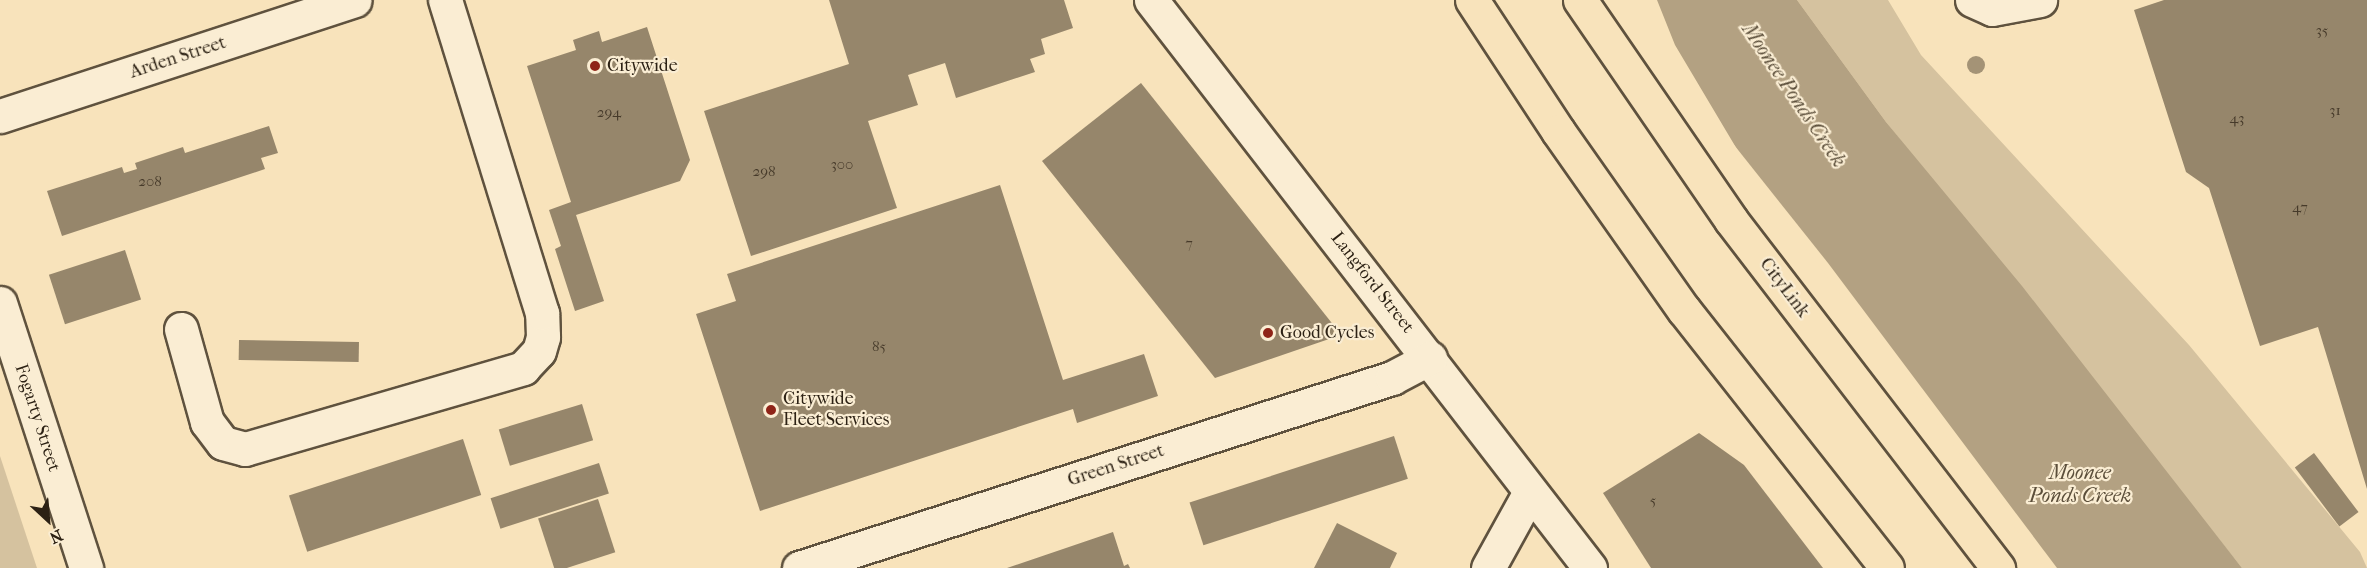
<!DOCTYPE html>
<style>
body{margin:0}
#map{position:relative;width:2367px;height:568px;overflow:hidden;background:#f8e3bb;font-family:"IM FELL French Canon",serif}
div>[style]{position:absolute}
.green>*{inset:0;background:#d5c29f}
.water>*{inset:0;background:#b3a182}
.pier>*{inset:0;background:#f8e3bb}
.building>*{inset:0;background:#96866b;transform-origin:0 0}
.roads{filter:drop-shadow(2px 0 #5f523e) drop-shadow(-2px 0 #5f523e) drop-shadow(0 2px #5f523e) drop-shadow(0 -2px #5f523e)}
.minor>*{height:33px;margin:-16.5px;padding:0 16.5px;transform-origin:16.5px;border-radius:16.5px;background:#faedd3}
.highway>*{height:33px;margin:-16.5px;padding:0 16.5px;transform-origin:16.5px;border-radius:16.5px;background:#f8e3bb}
.trees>*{width:18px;height:18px;margin:-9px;border-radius:50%;background:#a49376}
.dots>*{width:16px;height:16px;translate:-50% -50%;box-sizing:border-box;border:3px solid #faedd3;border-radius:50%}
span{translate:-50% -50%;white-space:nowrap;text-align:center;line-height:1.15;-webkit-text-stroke:4.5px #faedd3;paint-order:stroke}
.number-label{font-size:15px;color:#463a2a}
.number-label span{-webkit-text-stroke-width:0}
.street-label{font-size:18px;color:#2c2114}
.poi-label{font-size:18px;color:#2c2114}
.left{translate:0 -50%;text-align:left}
.water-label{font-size:20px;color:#5b4e3a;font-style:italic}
.north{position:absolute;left:18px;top:490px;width:60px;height:60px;-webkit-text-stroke:4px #faedd3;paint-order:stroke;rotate:154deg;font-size:16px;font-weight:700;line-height:24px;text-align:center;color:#2c2114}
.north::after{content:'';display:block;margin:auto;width:21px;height:27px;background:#2c2114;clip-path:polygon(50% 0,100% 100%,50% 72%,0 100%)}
</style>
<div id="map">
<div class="green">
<div style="clip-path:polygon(1797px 0,1888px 0,1921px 55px,2189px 345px,2360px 552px,2367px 568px,2242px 568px,1886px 122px)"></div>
<div style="clip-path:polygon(0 456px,37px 568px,0 568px)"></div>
</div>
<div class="water">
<div style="clip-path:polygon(1657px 0,1797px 0,1886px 122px,2022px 286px,2242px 568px,2048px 568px,1744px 161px,1675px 45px)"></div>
</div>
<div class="pier">
<div style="clip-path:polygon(1723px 131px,1828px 263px,2057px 568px,2045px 568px,1742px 163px)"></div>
</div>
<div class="building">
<div style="clip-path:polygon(829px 0,1064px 0,1073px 28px,1041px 39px,1045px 54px,1030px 59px,1035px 72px,956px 98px,945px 63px,908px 75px,918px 105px,868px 121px,897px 208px,751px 256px,704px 111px,849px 64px)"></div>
<div style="clip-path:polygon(2164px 0,2367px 0,2367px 489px,2318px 327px,2260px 346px,2209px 188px,2186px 172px,2134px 10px)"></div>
<div style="clip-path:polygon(647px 27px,690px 160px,680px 181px,576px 215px,604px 301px,575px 311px,555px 249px,561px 246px,549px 210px,571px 202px,527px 66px,576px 50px,573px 40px,599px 31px,602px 42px)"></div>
<div style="clip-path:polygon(1141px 83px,1335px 327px,1332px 338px,1215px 378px,1042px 161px)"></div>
<div style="clip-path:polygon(269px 126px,278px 153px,261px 158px,265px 169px,62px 236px,47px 191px,122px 167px,124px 173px,137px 169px,135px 163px,183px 147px,185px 153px)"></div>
<div style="clip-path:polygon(1000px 185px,1063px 380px,1144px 354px,1158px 396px,1077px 423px,1073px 409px,760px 511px,696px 314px,736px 301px,727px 274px)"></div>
<div style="left:125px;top:250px;width:52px;height:80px;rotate:72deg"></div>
<div style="left:239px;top:340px;width:120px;height:20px;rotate:1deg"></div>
<div style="left:582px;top:404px;width:38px;height:87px;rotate:73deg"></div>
<div style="clip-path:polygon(1699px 433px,1744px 465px,1823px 568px,1651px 568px,1603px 493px)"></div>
<div style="left:1394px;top:436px;width:45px;height:215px;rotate:72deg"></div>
<div style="left:463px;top:439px;width:59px;height:183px;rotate:72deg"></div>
<div style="left:2314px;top:453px;width:74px;height:24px;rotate:53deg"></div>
<div style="left:599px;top:463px;width:32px;height:114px;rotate:72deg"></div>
<div style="left:598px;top:499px;width:56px;height:63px;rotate:72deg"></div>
<div style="clip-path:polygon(1337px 523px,1397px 553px,1390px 568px,1314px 568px)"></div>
<div style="clip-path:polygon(1113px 532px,1124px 566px,1128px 564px,1130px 568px,1007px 568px)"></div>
</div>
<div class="roads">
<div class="minor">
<div style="left:1151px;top:0;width:718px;rotate:52.3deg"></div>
<div style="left:1972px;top:0;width:22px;rotate:24deg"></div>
<div style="left:1992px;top:9px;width:49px;rotate:-10.6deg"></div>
<div style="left:0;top:116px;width:373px;rotate:-18.1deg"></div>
<div style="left:0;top:303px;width:279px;rotate:72deg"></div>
<div style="left:181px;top:329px;width:97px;rotate:74.4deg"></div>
<div style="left:207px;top:422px;width:26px;rotate:53deg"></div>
<div style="left:223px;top:443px;width:23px;rotate:15deg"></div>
<div style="left:245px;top:449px;width:290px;rotate:-16.2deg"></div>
<div style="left:523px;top:368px;width:23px;rotate:-47deg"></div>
<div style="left:539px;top:351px;width:15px;rotate:-74deg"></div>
<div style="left:543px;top:337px;width:24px;rotate:-92deg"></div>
<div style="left:542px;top:313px;width:328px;rotate:-107.2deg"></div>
<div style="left:799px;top:568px;width:623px;rotate:-17.77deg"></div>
<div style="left:1392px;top:378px;width:43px;rotate:-27.8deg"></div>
<div style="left:1488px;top:568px;width:87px;rotate:-61.1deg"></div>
</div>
<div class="highway">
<div style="left:1472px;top:0;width:157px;rotate:56.7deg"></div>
<div style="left:1558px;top:131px;width:219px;rotate:54.9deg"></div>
<div style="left:1684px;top:310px;width:328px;rotate:51.8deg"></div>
<div style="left:1580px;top:0;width:267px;rotate:55.5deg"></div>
<div style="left:1731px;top:220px;width:439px;rotate:52.5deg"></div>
</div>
</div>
<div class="trees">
<div style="left:1976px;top:65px"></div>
</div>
<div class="dots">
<div style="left:595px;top:66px;background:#8f2418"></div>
<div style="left:1268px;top:333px;background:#8f2418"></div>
<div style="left:771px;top:410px;background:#8f2418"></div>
</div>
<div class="number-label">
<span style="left:2322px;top:31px">35</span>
<span style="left:2335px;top:111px">31</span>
<span style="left:609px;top:113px">294</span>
<span style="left:2237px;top:119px">43</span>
<span style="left:842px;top:165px">300</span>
<span style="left:764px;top:172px">298</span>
<span style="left:150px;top:182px">208</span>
<span style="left:2300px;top:208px">47</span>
<span style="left:1189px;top:244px">7</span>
<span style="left:879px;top:347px">85</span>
<span style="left:1653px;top:501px">5</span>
</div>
<div class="street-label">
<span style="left:178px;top:58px;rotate:-18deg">Arden Street</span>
<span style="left:1372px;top:283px;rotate:52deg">Langford Street</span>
<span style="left:1784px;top:288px;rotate:53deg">CityLink</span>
<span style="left:37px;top:418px;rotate:72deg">Fogarty Street</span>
<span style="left:1116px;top:466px;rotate:-18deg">Green Street</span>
</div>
<div class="poi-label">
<span class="left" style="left:607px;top:66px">Citywide</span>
<span class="left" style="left:1280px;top:333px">Good Cycles</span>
<span class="left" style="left:783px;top:410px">Citywide<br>Fleet Services</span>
</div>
<div class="water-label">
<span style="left:1794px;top:95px;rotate:56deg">Moonee Ponds Creek</span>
<span style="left:2080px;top:484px">Moonee<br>Ponds Creek</span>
</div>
<div class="north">N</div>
</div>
